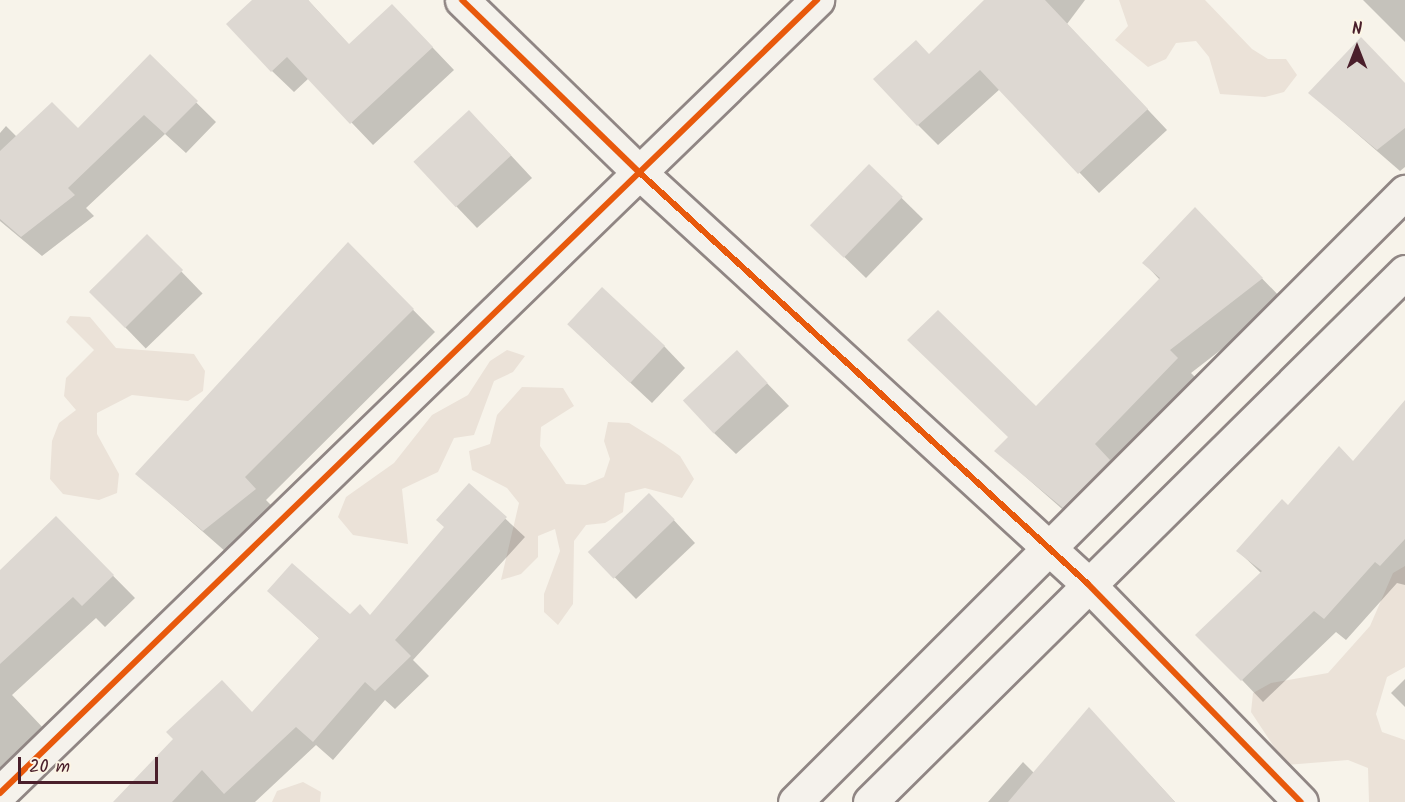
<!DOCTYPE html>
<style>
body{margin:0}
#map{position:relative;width:1405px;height:802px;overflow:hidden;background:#f7f3ea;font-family:Kalam,sans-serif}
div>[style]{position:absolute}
.green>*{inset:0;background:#ebe2d8}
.shadow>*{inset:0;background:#0003;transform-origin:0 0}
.building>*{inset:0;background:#ddd8d2;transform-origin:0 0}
.roads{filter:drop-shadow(2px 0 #908684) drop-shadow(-2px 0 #908684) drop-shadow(0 2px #908684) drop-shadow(0 -2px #908684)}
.minor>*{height:33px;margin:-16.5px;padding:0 16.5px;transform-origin:16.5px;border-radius:16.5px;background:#f5f2ec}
.cycleway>*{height:6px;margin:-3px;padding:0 3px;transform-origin:3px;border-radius:3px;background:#e8590c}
span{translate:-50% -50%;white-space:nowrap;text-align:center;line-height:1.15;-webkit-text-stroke:4.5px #fcf5e5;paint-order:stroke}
.north{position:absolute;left:1327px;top:18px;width:60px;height:60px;-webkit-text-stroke:4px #fcf5e5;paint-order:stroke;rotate:0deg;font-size:16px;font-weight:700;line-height:24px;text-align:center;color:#4a1f2b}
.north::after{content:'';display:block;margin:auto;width:21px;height:27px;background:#4a1f2b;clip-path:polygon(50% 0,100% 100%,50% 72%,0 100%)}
.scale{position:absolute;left:18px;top:757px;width:140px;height:27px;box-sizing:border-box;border:3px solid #4a1f2b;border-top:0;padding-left:8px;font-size:18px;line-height:21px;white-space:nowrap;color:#4a1f2b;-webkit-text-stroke:4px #fcf5e5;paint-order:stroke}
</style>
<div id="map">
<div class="green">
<div style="clip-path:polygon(1119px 0,1205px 0,1252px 49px,1268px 59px,1286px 59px,1297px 75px,1284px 92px,1265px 97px,1220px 94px,1209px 57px,1196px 41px,1176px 43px,1166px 59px,1148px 67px,1115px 40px,1128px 26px)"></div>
<div style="clip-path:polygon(70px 316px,90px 317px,116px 348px,194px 354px,205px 371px,203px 391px,188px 401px,132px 395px,97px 413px,97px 434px,119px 474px,117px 493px,99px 500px,63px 494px,50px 479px,52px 441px,59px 423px,76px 410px,64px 396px,66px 378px,94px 350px,66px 322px)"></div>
<div style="clip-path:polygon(507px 350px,525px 356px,513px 372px,494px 381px,474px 435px,454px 438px,438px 472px,402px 489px,408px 544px,353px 535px,338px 517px,346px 497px,394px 463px,432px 415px,468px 395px,490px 361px)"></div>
<div style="clip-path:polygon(522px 387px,563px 388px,574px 406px,541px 427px,540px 446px,566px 484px,585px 485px,604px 477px,610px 459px,604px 441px,608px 422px,629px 423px,663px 444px,680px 456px,694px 479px,682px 498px,645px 488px,625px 493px,623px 512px,605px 523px,586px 525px,574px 541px,573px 604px,558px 625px,544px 612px,544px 594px,560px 551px,555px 529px,538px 536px,538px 557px,521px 574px,501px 580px,519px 503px,507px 488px,472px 470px,469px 451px,490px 444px,497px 415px)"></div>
<div style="clip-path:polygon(1405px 566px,1405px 667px,1387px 677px,1376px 714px,1382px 732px,1405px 740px,1405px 802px,1369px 802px,1368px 768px,1348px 760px,1286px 765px,1251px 712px,1253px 693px,1271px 683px,1328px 673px,1370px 626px,1393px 573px)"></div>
<div style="clip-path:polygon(303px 782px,321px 792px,320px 802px,272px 802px,277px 791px)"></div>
</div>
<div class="shadow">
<div style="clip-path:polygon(254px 0,308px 0,350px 46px,414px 28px,454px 70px,373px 145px,309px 78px,294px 92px,272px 71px)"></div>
<div style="clip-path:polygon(986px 0,1085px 0,1067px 24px,1167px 130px,1099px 193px,1000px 89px,938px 145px,918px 125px,929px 55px)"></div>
<div style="clip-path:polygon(1363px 0,1405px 0,1405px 42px)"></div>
<div style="clip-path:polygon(150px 57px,216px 122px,186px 153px,165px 134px,86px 208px,94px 216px,42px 256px,0 221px,0 133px,6px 126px,17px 137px,78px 130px)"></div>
<div style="clip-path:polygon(1405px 84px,1405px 167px,1400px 171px,1310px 93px)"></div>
<div style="clip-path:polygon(491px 134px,532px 178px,477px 228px,456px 206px)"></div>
<div style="clip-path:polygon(869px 166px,923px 219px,866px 278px,834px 247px)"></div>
<div style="clip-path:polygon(1216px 231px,1284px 301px,1191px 373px,1199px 381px,1085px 529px,996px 451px,1160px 280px,1144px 263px)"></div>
<div style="left:147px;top:236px;width:80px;height:79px;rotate:46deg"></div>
<div style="clip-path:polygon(348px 244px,435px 332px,266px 500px,277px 511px,226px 552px,137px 474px)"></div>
<div style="clip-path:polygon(591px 346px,664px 346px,685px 368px,652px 403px)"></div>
<div style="clip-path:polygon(737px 352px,789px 406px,736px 454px,714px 433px)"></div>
<div style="clip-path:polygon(1405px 402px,1405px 585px,1397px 583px,1346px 640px,1336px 632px,1263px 702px,1242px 680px,1261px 573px,1238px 551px,1288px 507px,1353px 463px)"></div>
<div style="clip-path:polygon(469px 485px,525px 537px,413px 660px,429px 676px,395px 709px,385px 700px,333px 760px,316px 745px,255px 802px,120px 802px,253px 714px,320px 639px,269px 591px,350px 617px,370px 617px,446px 528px)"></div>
<div style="clip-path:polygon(671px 517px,695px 543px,636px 599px,590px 552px)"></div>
<div style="clip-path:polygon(56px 518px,135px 598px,105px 627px,96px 618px,12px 695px,46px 731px,0 774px,0 572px)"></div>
<div style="clip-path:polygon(1405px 679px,1405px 707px,1391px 693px)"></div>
<div style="clip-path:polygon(1089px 709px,1175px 802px,988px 802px,1023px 762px,1034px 773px)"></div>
</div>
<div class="building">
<div style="clip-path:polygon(252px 0,308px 0,349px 44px,392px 4px,433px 47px,350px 124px,287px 57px,271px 72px,226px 24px)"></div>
<div style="clip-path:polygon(984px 0,1045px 0,1148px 109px,1078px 174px,980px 70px,917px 126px,873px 79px,916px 40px,929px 54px)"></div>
<div style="clip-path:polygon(1361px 37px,1405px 83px,1405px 128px,1377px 150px,1308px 93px)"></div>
<div style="clip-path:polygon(150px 54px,198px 101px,165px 134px,144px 115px,68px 188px,75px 195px,21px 237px,0 219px,0 151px,52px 102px,78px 128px)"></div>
<div style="left:469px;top:110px;width:62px;height:76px;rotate:47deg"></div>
<div style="left:869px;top:164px;width:47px;height:85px;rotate:44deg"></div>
<div style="clip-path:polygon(1195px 207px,1263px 278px,1170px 350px,1178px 358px,1095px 444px,1110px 460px,1063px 508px,994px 451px,1008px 437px,907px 340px,938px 310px,1036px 406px,1160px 278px,1142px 263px)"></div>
<div style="left:147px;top:234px;width:51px;height:82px;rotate:45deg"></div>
<div style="clip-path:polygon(348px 242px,414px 309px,245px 477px,256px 489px,203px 531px,135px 474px)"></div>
<div style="left:602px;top:287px;width:86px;height:51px;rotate:43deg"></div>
<div style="left:737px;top:350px;width:45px;height:74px;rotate:47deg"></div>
<div style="clip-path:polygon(1405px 400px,1405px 539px,1380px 566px,1375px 562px,1324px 619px,1314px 611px,1241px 681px,1195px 635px,1262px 571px,1236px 551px,1282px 499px,1288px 505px,1339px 446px,1353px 461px)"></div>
<div style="clip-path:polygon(469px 483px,507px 517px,395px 640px,411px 656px,375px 691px,365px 682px,313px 742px,296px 727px,224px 794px,202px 770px,172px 802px,113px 802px,173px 739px,166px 732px,222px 680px,252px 712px,319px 638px,267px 591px,292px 563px,350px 614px,360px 604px,370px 615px,444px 527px,436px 520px)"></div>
<div style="left:649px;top:493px;width:37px;height:85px;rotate:46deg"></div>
<div style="clip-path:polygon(56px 516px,114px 575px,82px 606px,73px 597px,0 664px,0 570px)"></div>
<div style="clip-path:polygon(1089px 707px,1175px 802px,1008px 802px)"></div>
</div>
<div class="roads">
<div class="minor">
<div style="left:462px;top:0;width:248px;rotate:44.2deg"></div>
<div style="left:640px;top:173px;width:607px;rotate:42.53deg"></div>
<div style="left:1087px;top:583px;width:306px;rotate:45.7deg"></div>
<div style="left:0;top:793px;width:1139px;rotate:-44.15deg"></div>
<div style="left:795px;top:802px;width:863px;rotate:-45deg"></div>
<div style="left:870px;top:802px;width:753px;rotate:-44.73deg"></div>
</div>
</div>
<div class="cycleway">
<div style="left:462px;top:0;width:248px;rotate:44.2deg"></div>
<div style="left:640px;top:173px;width:607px;rotate:42.53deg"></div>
<div style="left:1087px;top:583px;width:306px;rotate:45.7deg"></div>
<div style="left:0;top:793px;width:1139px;rotate:-44.15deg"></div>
</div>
<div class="north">N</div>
<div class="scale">20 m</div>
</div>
